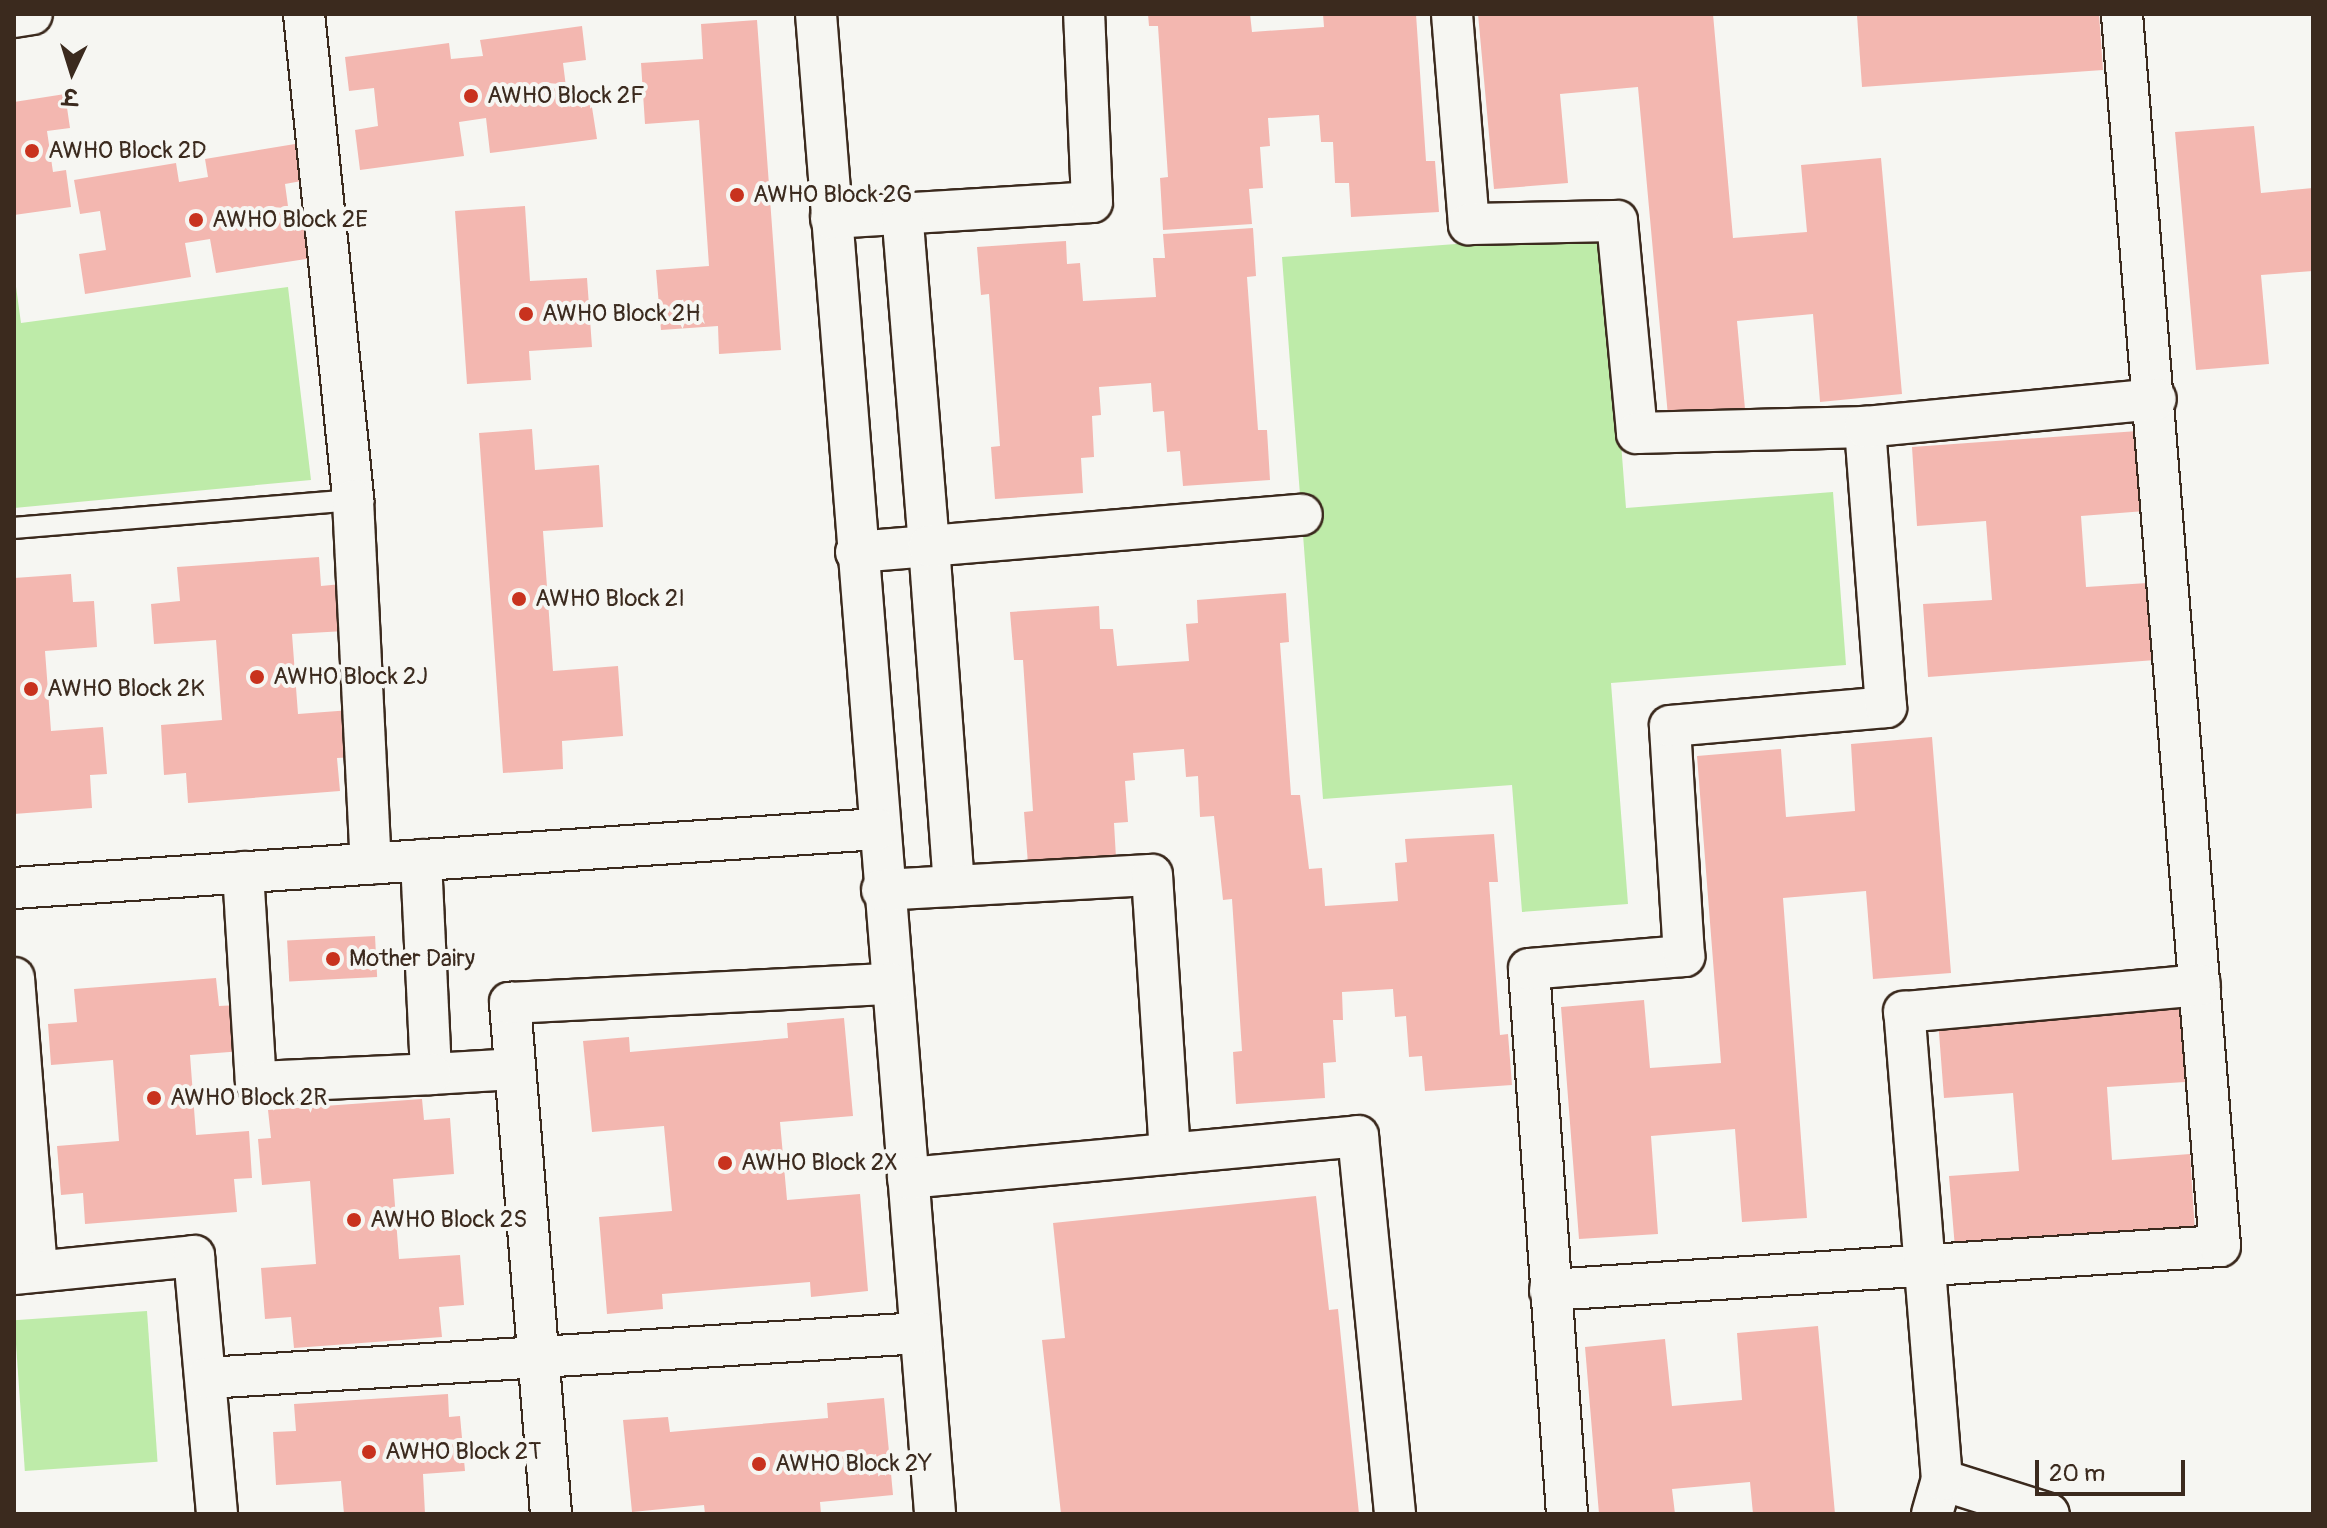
<!DOCTYPE html>
<meta charset="utf-8">
<style>
body{margin:0}
#map{position:relative;width:2327px;height:1528px;overflow:hidden;background:#f6f6f2;font-family:Pangolin,"Playpen Sans Deva",sans-serif}
div>[style]{position:absolute}
.green>*{inset:0;background:#beeba9;transform-origin:0 0}
.building>*{inset:0;background:#f3b7b0;transform-origin:0 0}
.roads{filter:drop-shadow(2px 0 #3b2a1e) drop-shadow(-2px 0 #3b2a1e) drop-shadow(0 2px #3b2a1e) drop-shadow(0 -2px #3b2a1e)}
.service>*{height:20px;margin:-10px;padding:0 10px;transform-origin:10px;border-radius:10px;background:#f6f6f2}
.minor>*{height:40px;margin:-20px;padding:0 20px;transform-origin:20px;border-radius:20px;background:#f6f6f2}
.dots>*{width:22px;height:22px;translate:-50% -50%;box-sizing:border-box;border:4px solid #f6f6f2;border-radius:50%}
span{translate:-50% -50%;white-space:nowrap;text-align:center;line-height:1.15;-webkit-text-stroke:8px #f6f6f2;paint-order:stroke}
.poi-label{font-size:24px;color:#3b2a1e}
.left{translate:0 -50%;text-align:left}
.frame{position:absolute;inset:0;border:16px solid #3b2a1e;pointer-events:none}
.north{position:absolute;left:32px;top:32px;width:80px;height:80px;-webkit-text-stroke:6px #f6f6f2;paint-order:stroke;rotate:184deg;font-size:22px;font-weight:700;line-height:32px;text-align:center;color:#3b2a1e}
.north::after{content:'';display:block;margin:auto;width:28px;height:36px;background:#3b2a1e;clip-path:polygon(50% 0,100% 100%,50% 72%,0 100%)}
.scale{position:absolute;left:2035px;top:1460px;width:150px;height:36px;box-sizing:border-box;border:4px solid #3b2a1e;border-top:0;padding-left:10px;font-size:24px;line-height:28px;white-space:nowrap;color:#3b2a1e;-webkit-text-stroke:6px #f6f6f2;paint-order:stroke}
</style>
<div id="map">
<div class="green">
<div style="clip-path:polygon(1605px 233px,1626px 508px,1833px 492px,1846px 665px,1611px 683px,1628px 904px,1522px 912px,1512px 785px,1323px 799px,1282px 257px)"></div>
<div style="clip-path:polygon(14px 272px,21px 323px,288px 287px,311px 480px,14px 508px)"></div>
<div style="left:147px;top:1311px;width:151px;height:133px;rotate:86deg"></div>
</div>
<div class="building">
<div style="clip-path:polygon(1148px 14px,1250px 14px,1252px 32px,1324px 27px,1323px 14px,1416px 14px,1426px 161px,1435px 161px,1439px 212px,1351px 217px,1349px 183px,1335px 183px,1333px 142px,1321px 142px,1319px 115px,1268px 118px,1270px 146px,1260px 147px,1263px 188px,1249px 189px,1252px 224px,1163px 230px,1160px 178px,1168px 177px,1158px 26px,1149px 26px)"></div>
<div style="clip-path:polygon(1478px 14px,1713px 14px,1733px 238px,1807px 232px,1801px 165px,1881px 158px,1902px 394px,1820px 402px,1813px 314px,1737px 321px,1745px 409px,1668px 416px,1638px 87px,1560px 94px,1568px 183px,1494px 189px)"></div>
<div style="clip-path:polygon(2099px 14px,2103px 70px,1862px 87px,1857px 15px)"></div>
<div style="clip-path:polygon(757px 20px,781px 350px,719px 354px,718px 326px,661px 330px,656px 270px,709px 266px,699px 120px,645px 124px,641px 63px,703px 59px,701px 24px)"></div>
<div style="clip-path:polygon(582px 26px,586px 60px,563px 63px,568px 103px,591px 101px,597px 139px,490px 153px,486px 118px,459px 122px,464px 156px,360px 170px,355px 130px,378px 126px,374px 88px,349px 91px,345px 57px,449px 43px,451px 59px,483px 56px,480px 40px)"></div>
<div style="clip-path:polygon(65px 94px,70px 128px,47px 131px,53px 172px,66px 170px,71px 207px,14px 215px,14px 102px)"></div>
<div style="clip-path:polygon(2254px 126px,2261px 193px,2313px 188px,2313px 271px,2261px 275px,2269px 364px,2196px 370px,2175px 132px)"></div>
<div style="clip-path:polygon(301px 143px,307px 180px,285px 184px,290px 221px,313px 218px,319px 257px,216px 273px,210px 239px,185px 243px,191px 277px,85px 294px,79px 254px,106px 250px,100px 211px,80px 214px,74px 180px,176px 163px,179px 182px,208px 177px,205px 159px)"></div>
<div style="clip-path:polygon(525px 206px,530px 281px,587px 278px,592px 347px,529px 351px,531px 380px,467px 384px,455px 211px)"></div>
<div style="clip-path:polygon(1253px 228px,1256px 276px,1247px 277px,1258px 430px,1267px 430px,1270px 480px,1183px 486px,1180px 451px,1167px 452px,1164px 411px,1153px 412px,1151px 383px,1099px 387px,1101px 415px,1092px 416px,1094px 457px,1081px 458px,1083px 493px,995px 499px,991px 447px,1000px 446px,989px 294px,981px 295px,977px 247px,1066px 241px,1067px 264px,1080px 263px,1083px 301px,1156px 297px,1153px 258px,1165px 258px,1163px 234px)"></div>
<div style="clip-path:polygon(532px 429px,535px 470px,599px 465px,603px 527px,543px 531px,553px 671px,618px 666px,623px 736px,562px 741px,563px 769px,503px 773px,479px 433px)"></div>
<div style="clip-path:polygon(2152px 430px,2158px 510px,2081px 516px,2086px 587px,2163px 582px,2169px 659px,1928px 677px,1923px 604px,1992px 600px,1986px 521px,1917px 526px,1912px 447px)"></div>
<div style="clip-path:polygon(319px 557px,321px 586px,342px 584px,345px 631px,292px 634px,298px 714px,351px 710px,355px 757px,337px 758px,340px 791px,188px 803px,186px 773px,164px 775px,161px 725px,222px 720px,216px 640px,154px 644px,151px 604px,180px 601px,177px 567px)"></div>
<div style="clip-path:polygon(71px 574px,73px 602px,94px 601px,97px 647px,45px 651px,51px 731px,103px 727px,107px 774px,90px 775px,92px 808px,14px 814px,14px 578px)"></div>
<div style="clip-path:polygon(1286px 593px,1289px 642px,1280px 643px,1291px 795px,1300px 795px,1309px 869px,1322px 868px,1325px 906px,1398px 901px,1395px 863px,1407px 862px,1405px 839px,1494px 834px,1498px 882px,1489px 882px,1500px 1035px,1508px 1034px,1512px 1085px,1425px 1091px,1422px 1056px,1409px 1057px,1406px 1016px,1395px 1017px,1393px 989px,1342px 992px,1343px 1020px,1333px 1020px,1336px 1062px,1323px 1063px,1325px 1098px,1236px 1104px,1233px 1052px,1242px 1051px,1232px 899px,1223px 900px,1214px 816px,1200px 817px,1198px 776px,1186px 777px,1184px 749px,1133px 753px,1135px 780px,1125px 781px,1128px 822px,1114px 823px,1116px 858px,1028px 864px,1024px 812px,1033px 811px,1023px 660px,1014px 660px,1010px 612px,1099px 606px,1100px 629px,1113px 629px,1117px 666px,1189px 661px,1186px 624px,1198px 623px,1197px 600px)"></div>
<div style="clip-path:polygon(1932px 737px,1951px 973px,1873px 979px,1866px 891px,1783px 898px,1807px 1218px,1742px 1222px,1735px 1129px,1651px 1136px,1658px 1234px,1579px 1239px,1561px 1007px,1644px 1000px,1650px 1068px,1721px 1063px,1697px 756px,1781px 749px,1786px 817px,1855px 811px,1851px 744px)"></div>
<div style="left:375px;top:936px;width:41px;height:88px;rotate:87deg"></div>
<div style="clip-path:polygon(216px 978px,219px 1006px,239px 1005px,243px 1051px,190px 1055px,196px 1135px,249px 1131px,252px 1178px,234px 1179px,237px 1212px,85px 1224px,83px 1193px,61px 1195px,57px 1146px,119px 1141px,113px 1060px,51px 1065px,48px 1024px,77px 1022px,74px 989px)"></div>
<div style="clip-path:polygon(2179px 1003px,2185px 1082px,2107px 1087px,2112px 1160px,2190px 1154px,2195px 1232px,1955px 1248px,1949px 1176px,2019px 1171px,2013px 1093px,1944px 1098px,1938px 1020px)"></div>
<div style="clip-path:polygon(844px 1018px,853px 1116px,780px 1122px,787px 1200px,860px 1194px,868px 1291px,811px 1297px,810px 1282px,662px 1294px,663px 1309px,607px 1314px,599px 1217px,672px 1211px,664px 1126px,592px 1132px,583px 1041px,629px 1037px,630px 1052px,788px 1038px,787px 1023px)"></div>
<div style="clip-path:polygon(422px 1099px,424px 1120px,450px 1118px,454px 1174px,393px 1179px,399px 1259px,460px 1255px,464px 1305px,439px 1307px,442px 1337px,294px 1348px,291px 1317px,265px 1319px,261px 1268px,316px 1264px,310px 1181px,262px 1185px,258px 1139px,271px 1138px,268px 1110px)"></div>
<div style="clip-path:polygon(1316px 1196px,1329px 1310px,1338px 1309px,1359px 1514px,1061px 1514px,1042px 1340px,1065px 1338px,1053px 1223px)"></div>
<div style="clip-path:polygon(1818px 1326px,1835px 1514px,1753px 1514px,1750px 1482px,1672px 1489px,1675px 1514px,1599px 1514px,1585px 1347px,1665px 1339px,1672px 1406px,1742px 1400px,1737px 1333px)"></div>
<div style="clip-path:polygon(448px 1394px,449px 1417px,460px 1416px,465px 1471px,423px 1474px,425px 1514px,344px 1514px,341px 1481px,276px 1485px,273px 1432px,296px 1431px,294px 1404px)"></div>
<div style="clip-path:polygon(884px 1398px,893px 1495px,820px 1502px,821px 1514px,705px 1514px,704px 1505px,632px 1512px,623px 1420px,668px 1417px,670px 1432px,828px 1418px,827px 1403px)"></div>
</div>
<div class="roads">
<div class="service">
<div style="left:14px;top:528px;width:340px;rotate:-4.7deg"></div>
</div>
<div class="minor">
<div style="left:304px;top:14px;width:488px;rotate:84.2deg"></div>
<div style="left:353px;top:500px;width:364px;rotate:87.2deg"></div>
<div style="left:816px;top:14px;width:1505px;rotate:85.46deg"></div>
<div style="left:1452px;top:14px;width:211px;rotate:85.4deg"></div>
<div style="left:1469px;top:224px;width:148px;rotate:-1.2deg"></div>
<div style="left:1617px;top:221px;width:213px;rotate:84.6deg"></div>
<div style="left:1637px;top:433px;width:228px;rotate:-1.5deg"></div>
<div style="left:14px;top:17px;width:18px;rotate:-9deg"></div>
<div style="left:831px;top:218px;width:261px;rotate:-3.5deg"></div>
<div style="left:1092px;top:202px;width:188px;rotate:-92.4deg"></div>
<div style="left:856px;top:552px;width:73px;rotate:-4.7deg"></div>
<div style="left:929px;top:546px;width:334px;rotate:-94.6deg"></div>
<div style="left:421px;top:860px;width:214px;rotate:87.3deg"></div>
<div style="left:431px;top:1074px;width:83px;rotate:-3.4deg"></div>
<div style="left:243px;top:872px;width:210px;rotate:86.5deg"></div>
<div style="left:256px;top:1082px;width:175px;rotate:-2.6deg"></div>
<div style="left:954px;top:886px;width:341px;rotate:-94.2deg"></div>
<div style="left:929px;top:546px;width:374px;rotate:-4.8deg"></div>
<div style="left:14px;top:888px;width:865px;rotate:-3.91deg"></div>
<div style="left:882px;top:890px;width:270px;rotate:-3.2deg"></div>
<div style="left:1152px;top:875px;width:279px;rotate:86.3deg"></div>
<div style="left:14px;top:978px;width:294px;rotate:85.5deg"></div>
<div style="left:908px;top:1178px;width:452px;rotate:-5.3deg"></div>
<div style="left:1358px;top:1136px;width:380px;rotate:84.4deg"></div>
<div style="left:14px;top:1274px;width:181px;rotate:-5.7deg"></div>
<div style="left:194px;top:1256px;width:259px;rotate:84.9deg"></div>
<div style="left:1550px;top:1290px;width:671px;rotate:-3.76deg"></div>
<div style="left:2220px;top:1246px;width:1236px;rotate:-94.55deg"></div>
<div style="left:207px;top:1378px;width:714px;rotate:-3.61deg"></div>
<div style="left:1942px;top:1480px;width:112px;rotate:17.6deg"></div>
<div style="left:551px;top:1514px;width:513px;rotate:-94.59deg"></div>
<div style="left:510px;top:1003px;width:381px;rotate:-2.9deg"></div>
<div style="left:1567px;top:1514px;width:546px;rotate:-93.99deg"></div>
<div style="left:1529px;top:969px;width:156px;rotate:-4.8deg"></div>
<div style="left:1684px;top:956px;width:230px;rotate:-93.5deg"></div>
<div style="left:1670px;top:726px;width:217px;rotate:-5deg"></div>
<div style="left:1886px;top:707px;width:281px;rotate:-94.3deg"></div>
<div style="left:1865px;top:427px;width:292px;rotate:-5.5deg"></div>
<div style="left:1932px;top:1514px;width:35px;rotate:-74deg"></div>
<div style="left:1942px;top:1480px;width:470px;rotate:-94.6deg"></div>
<div style="left:1904px;top:1012px;width:297px;rotate:-5.2deg"></div>
</div>
</div>
<div class="dots">
<div style="left:471px;top:96px;background:#c8321e"></div>
<div style="left:32px;top:151px;background:#c8321e"></div>
<div style="left:737px;top:195px;background:#c8321e"></div>
<div style="left:196px;top:220px;background:#c8321e"></div>
<div style="left:526px;top:314px;background:#c8321e"></div>
<div style="left:519px;top:599px;background:#c8321e"></div>
<div style="left:257px;top:677px;background:#c8321e"></div>
<div style="left:31px;top:689px;background:#c8321e"></div>
<div style="left:333px;top:959px;background:#c8321e"></div>
<div style="left:154px;top:1098px;background:#c8321e"></div>
<div style="left:725px;top:1163px;background:#c8321e"></div>
<div style="left:354px;top:1220px;background:#c8321e"></div>
<div style="left:369px;top:1452px;background:#c8321e"></div>
<div style="left:759px;top:1464px;background:#c8321e"></div>
</div>
<div class="poi-label">
<span class="left" style="left:487px;top:96px">AWHO Block 2F</span>
<span class="left" style="left:48px;top:151px">AWHO Block 2D</span>
<span class="left" style="left:753px;top:195px">AWHO Block 2G</span>
<span class="left" style="left:212px;top:220px">AWHO Block 2E</span>
<span class="left" style="left:542px;top:314px">AWHO Block 2H</span>
<span class="left" style="left:535px;top:599px">AWHO Block 2I</span>
<span class="left" style="left:273px;top:677px">AWHO Block 2J</span>
<span class="left" style="left:47px;top:689px">AWHO Block 2K</span>
<span class="left" style="left:349px;top:959px">Mother Dairy</span>
<span class="left" style="left:170px;top:1098px">AWHO Block 2R</span>
<span class="left" style="left:741px;top:1163px">AWHO Block 2X</span>
<span class="left" style="left:370px;top:1220px">AWHO Block 2S</span>
<span class="left" style="left:385px;top:1452px">AWHO Block 2T</span>
<span class="left" style="left:775px;top:1464px">AWHO Block 2Y</span>
</div>
<div class="frame"></div>
<div class="north">उ</div>
<div class="scale">20 m</div>
</div>
